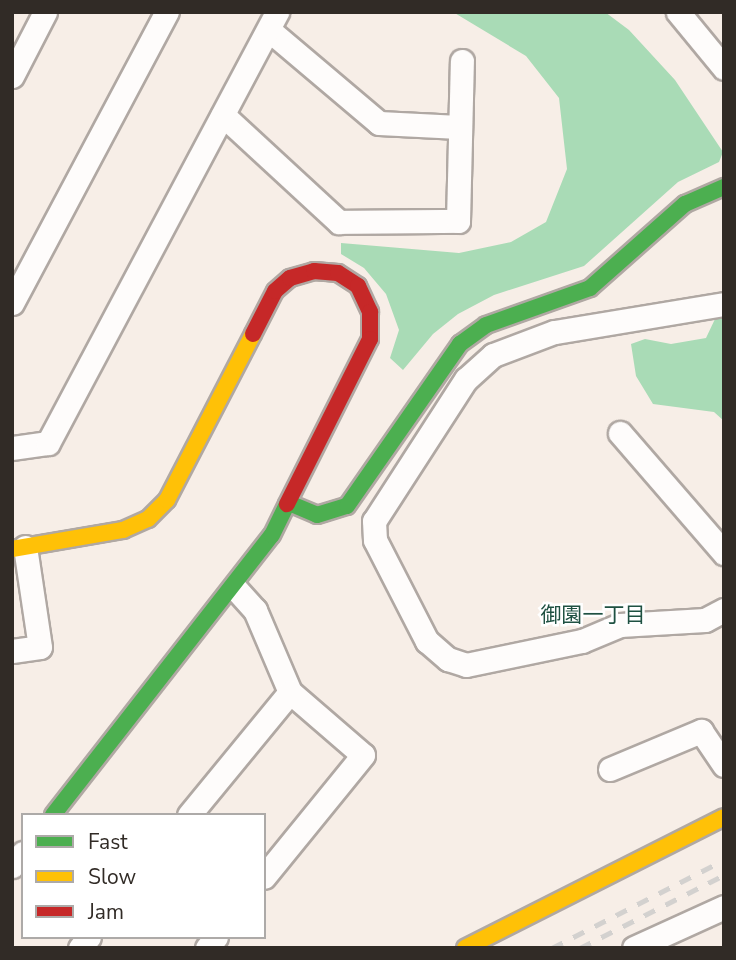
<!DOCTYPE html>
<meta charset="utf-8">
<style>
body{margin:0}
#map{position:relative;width:736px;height:960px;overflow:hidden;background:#f7eee7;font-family:"Nunito Sans","Noto Sans JP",sans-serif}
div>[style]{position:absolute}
.forest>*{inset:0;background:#a9dbb6}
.roads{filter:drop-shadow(2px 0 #b0a8a3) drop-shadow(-2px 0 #b0a8a3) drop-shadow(0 2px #b0a8a3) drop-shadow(0 -2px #b0a8a3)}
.street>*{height:23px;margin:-11.5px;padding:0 11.5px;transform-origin:11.5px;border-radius:11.5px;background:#fefcfb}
.fast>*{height:16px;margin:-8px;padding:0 8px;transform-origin:8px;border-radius:8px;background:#4caf50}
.slow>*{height:16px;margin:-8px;padding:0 8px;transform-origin:8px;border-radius:8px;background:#ffc107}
.jam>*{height:16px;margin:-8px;padding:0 8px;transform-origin:8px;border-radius:8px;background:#c62828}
.rail>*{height:5px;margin-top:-2.5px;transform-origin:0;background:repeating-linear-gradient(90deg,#d3d1cf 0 12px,transparent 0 24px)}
span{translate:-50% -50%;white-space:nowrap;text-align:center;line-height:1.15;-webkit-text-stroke:5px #fff;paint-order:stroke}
.neighbourhood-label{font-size:21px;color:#1f5142}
.frame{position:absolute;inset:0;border:14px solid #312b26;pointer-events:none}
.legend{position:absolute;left:21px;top:813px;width:245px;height:126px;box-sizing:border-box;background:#fff;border:2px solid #adaaa8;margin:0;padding:9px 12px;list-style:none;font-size:21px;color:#312b26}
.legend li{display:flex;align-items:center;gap:14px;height:35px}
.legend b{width:35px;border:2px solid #adaaa8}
</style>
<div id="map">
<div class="forest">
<div style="clip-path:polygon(453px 12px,605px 12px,629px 30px,675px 80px,723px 152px,719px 162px,678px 182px,584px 266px,494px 295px,458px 314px,433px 334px,403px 370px,390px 358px,399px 330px,386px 294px,364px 268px,341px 254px,341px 243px,459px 253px,511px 242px,546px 222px,567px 169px,559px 98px,526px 56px)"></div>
<div style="clip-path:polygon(724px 318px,724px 421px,714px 412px,653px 404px,636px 376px,631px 344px,645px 339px,671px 344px,706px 338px,715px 319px)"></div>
</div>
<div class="roads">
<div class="street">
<div style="left:678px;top:12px;width:72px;rotate:50.6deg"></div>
<div style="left:269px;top:30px;width:144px;rotate:40.2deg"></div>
<div style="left:379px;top:123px;width:80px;rotate:2.9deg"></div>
<div style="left:12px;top:76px;width:72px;rotate:-62.7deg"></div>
<div style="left:223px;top:115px;width:158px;rotate:42.7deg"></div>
<div style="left:339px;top:222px;width:119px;rotate:-0.5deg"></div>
<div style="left:458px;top:221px;width:160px;rotate:-88.6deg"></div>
<div style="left:12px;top:303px;width:330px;rotate:-62deg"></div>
<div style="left:724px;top:304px;width:172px;rotate:170.6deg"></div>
<div style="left:554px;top:332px;width:65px;rotate:159.3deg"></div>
<div style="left:493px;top:355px;width:36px;rotate:138deg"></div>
<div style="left:466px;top:379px;width:169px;rotate:122.9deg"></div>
<div style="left:374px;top:521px;width:19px;rotate:87deg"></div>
<div style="left:375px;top:540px;width:114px;rotate:62.8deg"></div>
<div style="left:427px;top:641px;width:28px;rotate:41deg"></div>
<div style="left:448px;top:659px;width:19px;rotate:18deg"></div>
<div style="left:466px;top:665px;width:118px;rotate:-11.7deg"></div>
<div style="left:582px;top:641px;width:41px;rotate:-22.8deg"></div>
<div style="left:620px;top:625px;width:85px;rotate:-3.4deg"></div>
<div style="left:705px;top:620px;width:21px;rotate:-28deg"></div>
<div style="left:620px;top:433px;width:159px;rotate:49.1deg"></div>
<div style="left:12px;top:448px;width:36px;rotate:-8deg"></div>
<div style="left:48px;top:443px;width:488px;rotate:-62deg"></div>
<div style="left:235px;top:588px;width:30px;rotate:48deg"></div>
<div style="left:255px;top:610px;width:89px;rotate:66.9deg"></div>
<div style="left:290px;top:692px;width:96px;rotate:40.8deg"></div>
<div style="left:363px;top:755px;width:157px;rotate:129.1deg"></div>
<div style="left:12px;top:651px;width:28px;rotate:-8deg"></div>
<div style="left:40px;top:647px;width:101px;rotate:-98.5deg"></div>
<div style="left:610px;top:769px;width:99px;rotate:-22.7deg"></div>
<div style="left:701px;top:731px;width:41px;rotate:55.9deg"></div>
<div style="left:189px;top:815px;width:159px;rotate:-50.6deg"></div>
<div style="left:12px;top:866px;width:17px;rotate:-50deg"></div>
<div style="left:80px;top:948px;width:14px;rotate:-51deg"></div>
<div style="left:207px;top:948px;width:14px;rotate:-51deg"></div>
<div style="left:634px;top:948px;width:99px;rotate:-24.5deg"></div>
</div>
<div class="fast">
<div style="left:289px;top:503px;width:30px;rotate:23deg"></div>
<div style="left:317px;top:515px;width:31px;rotate:-17deg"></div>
<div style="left:347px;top:506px;width:198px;rotate:-55.1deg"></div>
<div style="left:460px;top:344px;width:32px;rotate:-36deg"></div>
<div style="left:486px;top:325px;width:110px;rotate:-19.6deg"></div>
<div style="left:590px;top:288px;width:127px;rotate:-41.5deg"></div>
<div style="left:685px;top:204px;width:43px;rotate:-23.6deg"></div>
<div style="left:53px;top:815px;width:355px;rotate:-52deg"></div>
<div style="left:272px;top:535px;width:34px;rotate:-64deg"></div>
</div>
<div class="slow">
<div style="left:12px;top:549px;width:113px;rotate:-9.7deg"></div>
<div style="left:123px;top:530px;width:27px;rotate:-24deg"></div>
<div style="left:148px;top:519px;width:27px;rotate:-45deg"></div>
<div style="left:167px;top:500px;width:187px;rotate:-62.6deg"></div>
<div style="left:465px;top:948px;width:290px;rotate:-26.8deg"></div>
</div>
<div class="jam">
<div style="left:253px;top:334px;width:48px;rotate:-62.9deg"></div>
<div style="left:275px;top:291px;width:20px;rotate:-41deg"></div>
<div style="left:290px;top:278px;width:25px;rotate:-16deg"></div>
<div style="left:314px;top:271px;width:24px;rotate:5deg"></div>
<div style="left:338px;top:273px;width:24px;rotate:33deg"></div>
<div style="left:358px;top:286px;width:29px;rotate:65deg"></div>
<div style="left:370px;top:312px;width:27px;rotate:90deg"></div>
<div style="left:370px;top:339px;width:185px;rotate:116.7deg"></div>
</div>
</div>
<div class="rail">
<div style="left:552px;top:948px;width:193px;rotate:-27.1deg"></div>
<div style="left:580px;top:948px;width:161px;rotate:-26.9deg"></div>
</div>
<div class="neighbourhood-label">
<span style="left:593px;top:615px">御園一丁目</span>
</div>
<div class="frame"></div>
<ul class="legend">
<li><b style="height:9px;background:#4caf50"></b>Fast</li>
<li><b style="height:9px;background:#ffc107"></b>Slow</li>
<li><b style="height:9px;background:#c62828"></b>Jam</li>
</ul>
</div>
